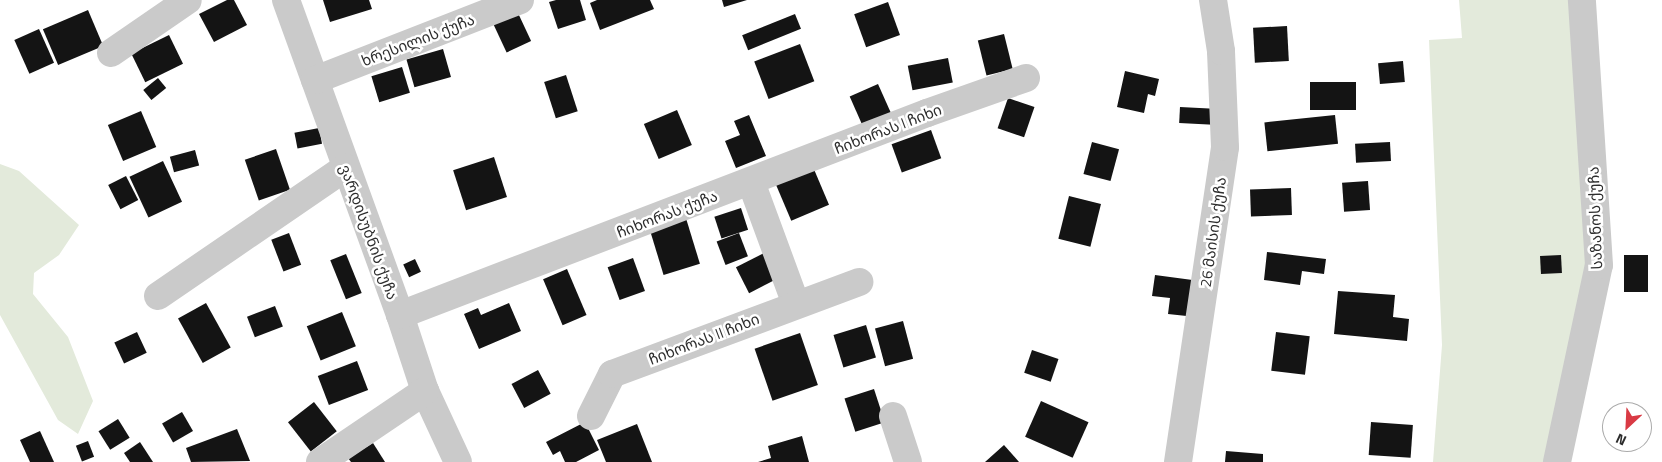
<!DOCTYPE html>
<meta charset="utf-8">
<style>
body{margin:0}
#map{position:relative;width:1662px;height:462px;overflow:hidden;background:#fff;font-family:"Titillium Web","Noto Sans Georgian",sans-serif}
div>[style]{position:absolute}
.green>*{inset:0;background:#e3eadb}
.building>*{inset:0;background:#141414;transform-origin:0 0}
.minor>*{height:28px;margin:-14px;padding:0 14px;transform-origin:14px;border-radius:14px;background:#cacaca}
span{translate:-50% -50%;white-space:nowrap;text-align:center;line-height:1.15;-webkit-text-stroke:5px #fff;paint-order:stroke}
.street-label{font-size:15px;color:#2d2d2d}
.north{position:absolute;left:1602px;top:402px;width:50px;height:50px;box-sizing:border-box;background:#fff;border:1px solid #ababab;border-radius:50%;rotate:205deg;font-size:14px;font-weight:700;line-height:20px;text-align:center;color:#2d2d2d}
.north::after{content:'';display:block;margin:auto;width:18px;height:22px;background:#d93a44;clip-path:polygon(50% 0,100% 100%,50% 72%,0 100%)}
</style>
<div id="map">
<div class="green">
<div style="clip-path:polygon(1459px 0,1574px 0,1588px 270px,1544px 462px,1433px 462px,1442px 345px,1429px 40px,1462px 38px)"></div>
<div style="clip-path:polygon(0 164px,19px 171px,79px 225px,59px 255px,34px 273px,33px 294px,68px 337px,93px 401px,78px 434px,58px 420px,0 315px)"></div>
</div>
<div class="building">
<div style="clip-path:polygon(227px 0,234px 0,247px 25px,214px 42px,199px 14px)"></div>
<div style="clip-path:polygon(323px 0,369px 0,372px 9px,330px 22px)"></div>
<div style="clip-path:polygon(556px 0,580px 0,586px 20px,558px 29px,549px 2px)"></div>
<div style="clip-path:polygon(597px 0,650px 0,654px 9px,600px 30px,590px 3px)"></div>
<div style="clip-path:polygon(722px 0,747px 0,724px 7px)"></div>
<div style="left:888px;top:2px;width:35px;height:36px;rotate:70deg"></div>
<div style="left:88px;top:10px;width:39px;height:49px;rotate:67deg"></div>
<div style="left:518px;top:13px;width:31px;height:27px;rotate:65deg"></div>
<div style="left:795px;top:14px;width:16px;height:57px;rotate:68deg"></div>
<div style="left:1287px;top:26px;width:35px;height:34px;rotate:87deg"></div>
<div style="left:39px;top:29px;width:37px;height:27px;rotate:66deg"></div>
<div style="left:1004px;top:34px;width:36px;height:27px;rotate:76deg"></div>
<div style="left:169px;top:35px;width:32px;height:42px;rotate:64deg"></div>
<div style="left:800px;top:44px;width:40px;height:49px;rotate:69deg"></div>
<div style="left:443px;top:49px;width:29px;height:38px;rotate:74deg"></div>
<div style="left:948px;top:58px;width:25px;height:41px;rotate:79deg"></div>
<div style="left:1403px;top:61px;width:21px;height:25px;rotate:85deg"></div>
<div style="left:402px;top:67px;width:27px;height:32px;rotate:73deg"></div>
<div style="clip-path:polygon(1125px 71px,1159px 79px,1155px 96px,1148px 94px,1144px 113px,1117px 107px)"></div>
<div style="left:566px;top:75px;width:38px;height:23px;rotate:72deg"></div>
<div style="left:158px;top:78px;width:13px;height:19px;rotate:51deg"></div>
<div style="left:1310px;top:82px;width:46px;height:28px"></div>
<div style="left:878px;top:84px;width:34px;height:31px;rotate:66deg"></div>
<div style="left:1008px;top:98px;width:28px;height:32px;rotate:19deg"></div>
<div style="left:1180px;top:107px;width:39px;height:16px;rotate:3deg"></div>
<div style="left:677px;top:110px;width:38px;height:36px;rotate:67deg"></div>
<div style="left:141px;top:111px;width:39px;height:36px;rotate:67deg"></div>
<div style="clip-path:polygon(749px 115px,766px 156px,736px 168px,725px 141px,740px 135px,734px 121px)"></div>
<div style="left:1335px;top:115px;width:29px;height:71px;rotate:84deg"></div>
<div style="left:319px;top:128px;width:16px;height:25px;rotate:79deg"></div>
<div style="left:931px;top:130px;width:30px;height:42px;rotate:70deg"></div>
<div style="left:1092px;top:142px;width:28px;height:33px;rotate:15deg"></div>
<div style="left:1390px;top:142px;width:19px;height:35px;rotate:87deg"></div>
<div style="left:276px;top:149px;width:43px;height:33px;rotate:71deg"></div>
<div style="left:195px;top:150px;width:16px;height:26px;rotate:75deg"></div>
<div style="left:494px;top:157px;width:42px;height:43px;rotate:72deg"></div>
<div style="left:163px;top:161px;width:45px;height:37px;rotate:65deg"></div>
<div style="left:813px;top:167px;width:41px;height:41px;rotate:67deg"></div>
<div style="left:126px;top:176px;width:27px;height:20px;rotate:63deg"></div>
<div style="left:1368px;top:181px;width:29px;height:26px;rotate:86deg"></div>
<div style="left:1291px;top:188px;width:27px;height:41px;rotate:88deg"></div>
<div style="left:1069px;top:196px;width:33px;height:44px;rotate:14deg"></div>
<div style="left:741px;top:208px;width:23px;height:28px;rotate:72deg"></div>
<div style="left:685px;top:215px;width:51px;height:38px;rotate:73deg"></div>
<div style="left:289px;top:233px;width:34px;height:19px;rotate:69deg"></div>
<div style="left:739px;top:233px;width:25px;height:24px;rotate:69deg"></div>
<div style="left:768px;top:251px;width:29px;height:36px;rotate:63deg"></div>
<div style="clip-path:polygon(1267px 252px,1326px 259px,1324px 274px,1302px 271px,1300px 285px,1264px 280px)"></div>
<div style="left:346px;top:254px;width:42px;height:17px;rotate:68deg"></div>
<div style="left:1561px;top:255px;width:18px;height:21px;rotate:87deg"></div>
<div style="left:1624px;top:255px;width:24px;height:37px"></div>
<div style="left:633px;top:258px;width:35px;height:27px;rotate:70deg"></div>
<div style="left:415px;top:259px;width:14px;height:13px;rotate:65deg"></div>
<div style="left:567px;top:269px;width:50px;height:26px;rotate:67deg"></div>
<div style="clip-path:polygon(1155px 275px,1200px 281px,1196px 317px,1168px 314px,1170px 298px,1152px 296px)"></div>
<div style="clip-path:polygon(1338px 291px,1395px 295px,1393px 317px,1409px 319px,1407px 341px,1334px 334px)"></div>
<div style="left:206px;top:303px;width:51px;height:32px;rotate:61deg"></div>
<div style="clip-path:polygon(509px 303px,521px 331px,479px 349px,464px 314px,478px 308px,481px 315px)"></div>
<div style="left:275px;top:306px;width:22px;height:30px;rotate:69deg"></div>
<div style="left:342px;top:312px;width:37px;height:38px;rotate:68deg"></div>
<div style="left:903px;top:321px;width:39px;height:29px;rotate:75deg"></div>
<div style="left:866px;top:325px;width:34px;height:34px;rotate:73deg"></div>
<div style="left:137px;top:332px;width:23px;height:25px;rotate:65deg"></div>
<div style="left:1276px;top:332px;width:34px;height:39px;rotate:7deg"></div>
<div style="left:800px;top:333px;width:55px;height:48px;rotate:71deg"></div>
<div style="left:1032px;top:350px;width:28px;height:24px;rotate:19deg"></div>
<div style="left:357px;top:361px;width:31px;height:42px;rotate:69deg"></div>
<div style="left:538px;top:370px;width:27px;height:30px;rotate:62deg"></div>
<div style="left:874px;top:389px;width:35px;height:31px;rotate:72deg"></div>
<div style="left:1041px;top:401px;width:52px;height:39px;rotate:24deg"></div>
<div style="left:314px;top:402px;width:37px;height:33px;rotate:52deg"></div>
<div style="left:182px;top:412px;width:22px;height:23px;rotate:60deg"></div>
<div style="left:118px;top:419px;width:22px;height:23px;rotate:58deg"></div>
<div style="clip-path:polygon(585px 422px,599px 450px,576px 462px,565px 462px,560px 451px,553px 455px,546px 442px)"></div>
<div style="left:1371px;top:422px;width:42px;height:33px;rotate:4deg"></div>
<div style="clip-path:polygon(637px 424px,652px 462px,606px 462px,597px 440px)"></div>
<div style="clip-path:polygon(237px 429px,250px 461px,191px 462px,186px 448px)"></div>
<div style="clip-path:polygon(40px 431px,54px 462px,30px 462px,20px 440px)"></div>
<div style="clip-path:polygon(802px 436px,809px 462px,758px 462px,771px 458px,768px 446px)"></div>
<div style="left:88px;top:441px;width:17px;height:13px;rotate:69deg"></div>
<div style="clip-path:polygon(140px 442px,153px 462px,130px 462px,124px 453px)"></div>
<div style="clip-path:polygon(373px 443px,385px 462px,351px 462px,348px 458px)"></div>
<div style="clip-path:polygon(1004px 445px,1019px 462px,985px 462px)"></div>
<div style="clip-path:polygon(1226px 451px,1263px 454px,1263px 462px,1225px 462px)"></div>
</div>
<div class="minor">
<div style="left:286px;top:0;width:335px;rotate:70.1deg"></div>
<div style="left:400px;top:315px;width:80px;rotate:71.8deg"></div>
<div style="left:425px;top:391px;width:78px;rotate:65.1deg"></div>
<div style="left:111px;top:53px;width:93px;rotate:-34.5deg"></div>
<div style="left:315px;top:80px;width:220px;rotate:-21.3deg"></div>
<div style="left:751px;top:182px;width:130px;rotate:69.8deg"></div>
<div style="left:158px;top:296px;width:227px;rotate:-34.4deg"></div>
<div style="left:400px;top:315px;width:564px;rotate:-20.97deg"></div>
<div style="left:927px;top:113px;width:105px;rotate:-19.5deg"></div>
<div style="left:591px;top:416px;width:47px;rotate:-63.4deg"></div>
<div style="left:612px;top:374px;width:264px;rotate:-20.4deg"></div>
<div style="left:893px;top:416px;width:48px;rotate:71.9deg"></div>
<div style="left:320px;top:462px;width:127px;rotate:-34.1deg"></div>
<div style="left:1178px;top:462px;width:318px;rotate:-81.5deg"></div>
<div style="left:1225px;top:147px;width:96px;rotate:-92.4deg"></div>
<div style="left:1221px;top:51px;width:52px;rotate:-98.9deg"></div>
<div style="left:1557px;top:462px;width:201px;rotate:-78deg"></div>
<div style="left:1599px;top:265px;width:266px;rotate:-93.7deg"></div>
</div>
<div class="street-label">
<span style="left:418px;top:40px;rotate:-21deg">ხრესილის ქუჩა</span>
<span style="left:888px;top:129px;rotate:-21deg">ჩიხორას I ჩიხი</span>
<span style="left:667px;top:214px;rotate:-21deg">ჩიხორას ქუჩა</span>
<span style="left:1595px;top:218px;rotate:-92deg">საზანოს ქუჩა</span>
<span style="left:369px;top:232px;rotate:70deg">ვარდისუბნის ქუჩა</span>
<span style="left:1213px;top:232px;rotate:-82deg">26 მაისის ქუჩა</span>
<span style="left:704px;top:339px;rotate:-21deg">ჩიხორას II ჩიხი</span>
</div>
<div class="north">N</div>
</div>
